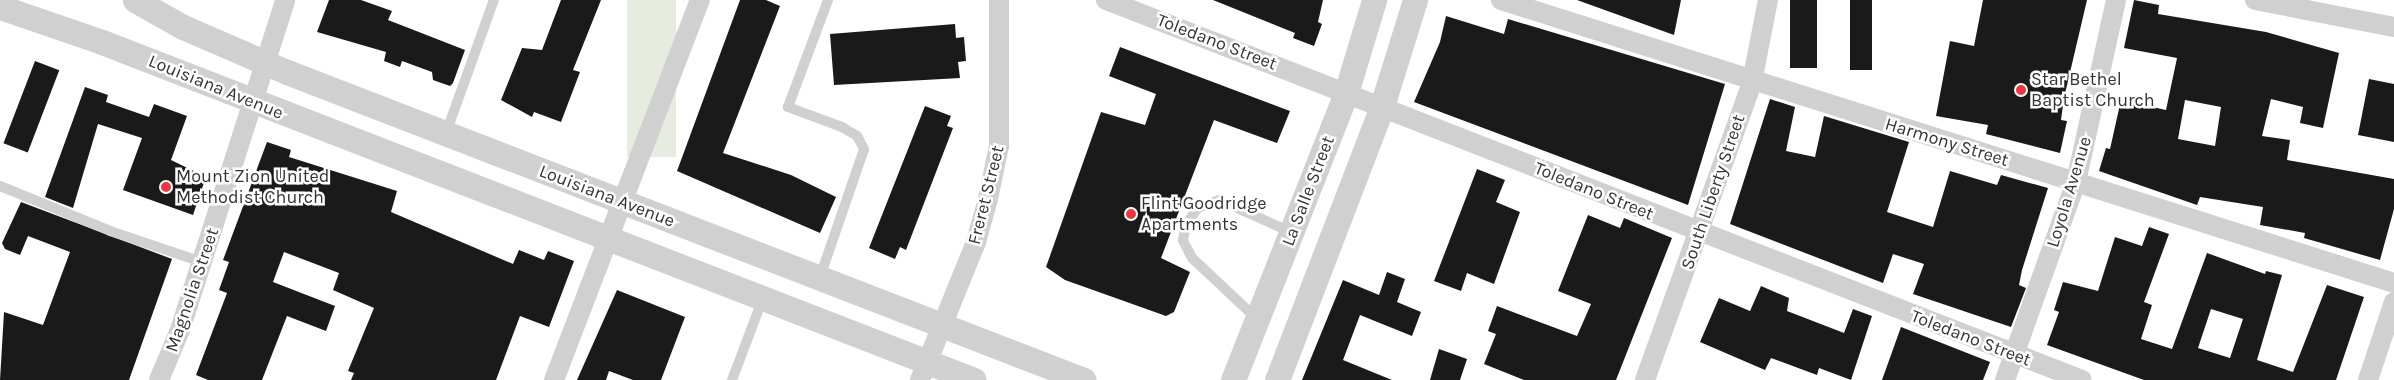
<!DOCTYPE html>
<style>
body{margin:0}
#map{position:relative;width:2394px;height:380px;overflow:hidden;background:#fff;font-family:Karla,sans-serif}
div>[style]{position:absolute}
.green>*{inset:0;background:#e6ecdf;transform-origin:0 0}
.building>*{inset:0;background:#1a1a1a;transform-origin:0 0}
.service>*{height:10px;margin:-5px;padding:0 5px;transform-origin:5px;border-radius:5px;background:#d0d0d0}
.minor>*{height:20px;margin:-10px;padding:0 10px;transform-origin:10px;border-radius:10px;background:#d0d0d0}
.tertiary>*{height:25px;margin:-12.5px;padding:0 12.5px;transform-origin:12.5px;border-radius:12.5px;background:#d0d0d0}
.dots>*{width:14px;height:14px;translate:-50% -50%;box-sizing:border-box;border:2px solid #fff;border-radius:50%}
span{translate:-50% -50%;white-space:nowrap;text-align:center;line-height:1.15;-webkit-text-stroke:5px #fff;paint-order:stroke}
.street-label{font-size:18px;color:#333}
.poi-label{font-size:18px;color:#333}
.left{translate:0 -50%;text-align:left}
</style>
<div id="map">
<div class="green">
<div style="left:627px;top:0;width:49px;height:157px"></div>
</div>
<div class="building">
<div style="clip-path:polygon(329px 0,361px 0,392px 11px,388px 20px,465px 50px,453px 83px,450px 86px,433px 80px,432px 72px,402px 61px,400px 67px,384px 61px,386px 52px,317px 32px)"></div>
<div style="clip-path:polygon(561px 0,601px 0,573px 70px,580px 72px,561px 122px,534px 112px,532px 117px,501px 100px,522px 48px,542px 50px)"></div>
<div style="clip-path:polygon(740px 0,766px 0,780px 6px,723px 153px,791px 175px,836px 197px,820px 233px,677px 171px)"></div>
<div style="clip-path:polygon(1213px 0,1323px 0,1318px 22px,1322px 24px,1314px 46px,1293px 38px,1295px 33px)"></div>
<div style="clip-path:polygon(1577px 0,1681px 0,1674px 35px)"></div>
<div style="left:1790px;top:0;width:27px;height:68px"></div>
<div style="left:1850px;top:0;width:22px;height:70px"></div>
<div style="clip-path:polygon(1983px 0,2087px 0,2064px 98px,2061px 120px,2067px 121px,2060px 153px,1986px 134px,1988px 125px,1936px 116px,1950px 41px,1974px 46px)"></div>
<div style="clip-path:polygon(evenodd,2134px 0,2159px 5px,2158px 14px,2266px 32px,2339px 53px,2323px 128px,2300px 123px,2303px 107px,2271px 99px,2262px 136px,2290px 140px,2287px 160px,2394px 179px,2394px 209px,2380px 260px,2304px 238px,2305px 233px,2260px 225px,2263px 207px,2200px 197px,2197px 205px,2099px 171px,2106px 148px,2110px 149px,2121px 100px,2166px 110px,2177px 58px,2124px 48px,2134px 0,2185px 100px,2221px 107px,2215px 146px,2178px 139px,2185px 100px)"></div>
<div style="clip-path:polygon(1446px 16px,1504px 34px,1508px 19px,1725px 84px,1688px 205px,1414px 102px,1440px 42px)"></div>
<div style="clip-path:polygon(955px 24px,956px 38px,964px 37px,966px 61px,958px 62px,960px 78px,834px 85px,830px 34px)"></div>
<div style="clip-path:polygon(1120px 47px,1290px 111px,1277px 143px,1214px 120px,1161px 258px,1190px 272px,1174px 312px,1166px 316px,1065px 280px,1046px 267px,1101px 112px,1145px 125px,1156px 94px,1109px 76px)"></div>
<div style="left:35px;top:61px;width:26px;height:88px;rotate:21deg"></div>
<div style="clip-path:polygon(2369px 79px,2394px 84px,2394px 142px,2358px 135px)"></div>
<div style="clip-path:polygon(85px 87px,108px 95px,106px 102px,149px 117px,154px 104px,187px 116px,171px 160px,206px 177px,193px 215px,123px 190px,142px 138px,98px 124px,73px 208px,45px 197px)"></div>
<div style="clip-path:polygon(1770px 99px,1795px 107px,1786px 151px,1815px 157px,1824px 116px,1909px 142px,1887px 212px,1933px 227px,1950px 171px,1997px 185px,2001px 175px,2048px 188px,2022px 270px,2019px 285px,2026px 288px,2011px 327px,1913px 294px,1924px 264px,1893px 254px,1883px 283px,1730px 224px)"></div>
<div style="clip-path:polygon(925px 106px,951px 116px,947px 126px,953px 128px,906px 250px,900px 247px,895px 259px,869px 248px)"></div>
<div style="clip-path:polygon(267px 142px,291px 150px,289px 157px,397px 191px,391px 212px,513px 264px,519px 250px,544px 260px,548px 251px,574px 261px,549px 327px,520px 316px,496px 380px,351px 380px,354px 373px,348px 371px,374px 308px,333px 290px,339px 273px,284px 252px,273px 282px,335px 306px,326px 331px,287px 316px,262px 380px,208px 380px,196px 375px,227px 293px,219px 290px,229px 262px,223px 260px)"></div>
<div style="clip-path:polygon(1477px 169px,1505px 180px,1496px 202px,1520px 212px,1494px 284px,1467px 273px,1461px 291px,1434px 281px)"></div>
<div style="clip-path:polygon(21px 202px,172px 259px,129px 380px,0 380px,4px 312px,43px 325px,70px 252px,28px 236px,20px 255px,5px 249px,2px 243px)"></div>
<div style="clip-path:polygon(1588px 215px,1620px 228px,1624px 218px,1672px 238px,1616px 380px,1524px 380px,1484px 364px,1496px 334px,1488px 331px,1497px 306px,1577px 336px,1591px 304px,1558px 291px)"></div>
<div style="clip-path:polygon(evenodd,2149px 227px,2169px 234px,2144px 302px,2152px 305px,2141px 339px,2172px 349px,2207px 253px,2265px 274px,2266px 271px,2282px 275px,2257px 360px,2293px 372px,2327px 285px,2364px 297px,2336px 380px,2144px 380px,2047px 345px,2059px 312px,2054px 310px,2063px 282px,2098px 291px,2115px 237px,2142px 246px,2149px 227px,2211px 309px,2243px 319px,2230px 358px,2198px 348px,2211px 309px)"></div>
<div style="clip-path:polygon(1387px 272px,1405px 279px,1397px 302px,1421px 312px,1412px 336px,1360px 315px,1343px 360px,1392px 380px,1302px 380px,1343px 280px,1379px 295px)"></div>
<div style="clip-path:polygon(1761px 286px,1789px 298px,1787px 311px,1844px 333px,1853px 309px,1872px 316px,1851px 380px,1819px 368px,1817px 375px,1771px 358px,1765px 370px,1700px 342px,1719px 298px,1750px 311px)"></div>
<div style="clip-path:polygon(617px 290px,685px 317px,661px 380px,633px 380px,609px 371px,606px 380px,577px 380px)"></div>
<div style="clip-path:polygon(1901px 327px,1990px 362px,1983px 380px,1882px 380px)"></div>
<div style="clip-path:polygon(1439px 349px,1467px 359px,1460px 380px,1430px 380px)"></div>
</div>
<div class="service">
<div style="left:446px;top:133px;width:141px;rotate:-70.2deg"></div>
<div style="left:0;top:186px;width:119px;rotate:22.2deg"></div>
<div style="left:110px;top:231px;width:97px;rotate:18.6deg"></div>
<div style="left:820px;top:277px;width:135px;rotate:-71deg"></div>
<div style="left:864px;top:149px;width:15px;rotate:-118deg"></div>
<div style="left:857px;top:136px;width:17px;rotate:-149deg"></div>
<div style="left:842px;top:127px;width:58px;rotate:-159.7deg"></div>
<div style="left:788px;top:107px;width:114px;rotate:-69.5deg"></div>
<div style="left:1256px;top:318px;width:88px;rotate:-136.8deg"></div>
<div style="left:1192px;top:258px;width:20px;rotate:-117deg"></div>
<div style="left:1183px;top:240px;width:16px;rotate:-79deg"></div>
<div style="left:1186px;top:224px;width:20px;rotate:-53deg"></div>
<div style="left:1198px;top:208px;width:22px;rotate:-21deg"></div>
<div style="left:1219px;top:200px;width:79px;rotate:24deg"></div>
<div style="left:732px;top:380px;width:88px;rotate:-69.3deg"></div>
</div>
<div class="minor">
<div style="left:1106px;top:0;width:1047px;rotate:21.27deg"></div>
<div style="left:1501px;top:0;width:937px;rotate:17.58deg"></div>
<div style="left:2255px;top:0;width:142px;rotate:11deg"></div>
<div style="left:159px;top:380px;width:54px;rotate:-67.2deg"></div>
<div style="left:180px;top:330px;width:346px;rotate:-72.3deg"></div>
<div style="left:554px;top:380px;width:407px;rotate:-69deg"></div>
<div style="left:920px;top:380px;width:149px;rotate:-67.9deg"></div>
<div style="left:976px;top:242px;width:45px;rotate:-74.4deg"></div>
<div style="left:988px;top:199px;width:54px;rotate:-78.3deg"></div>
<div style="left:999px;top:146px;width:146px;rotate:-90deg"></div>
<div style="left:1645px;top:380px;width:317px;rotate:-70.2deg"></div>
<div style="left:1752px;top:82px;width:84px;rotate:-79deg"></div>
<div style="left:2005px;top:380px;width:210px;rotate:-70.3deg"></div>
<div style="left:2076px;top:182px;width:186px;rotate:-77.6deg"></div>
<div style="left:2368px;top:380px;width:82px;rotate:-71.6deg"></div>
</div>
<div class="tertiary">
<div style="left:135px;top:0;width:55px;rotate:29.4deg"></div>
<div style="left:183px;top:27px;width:113px;rotate:23.4deg"></div>
<div style="left:287px;top:72px;width:854px;rotate:21.13deg"></div>
<div style="left:0;top:7px;width:108px;rotate:18.9deg"></div>
<div style="left:102px;top:42px;width:935px;rotate:21.19deg"></div>
<div style="left:1233px;top:380px;width:308px;rotate:-68.5deg"></div>
<div style="left:1346px;top:93px;width:97px;rotate:-73.2deg"></div>
<div style="left:1277px;top:380px;width:293px;rotate:-69deg"></div>
<div style="left:1382px;top:106px;width:111px;rotate:-72.7deg"></div>
</div>
<div class="dots">
<div style="left:2021px;top:90px;background:#e63946"></div>
<div style="left:166px;top:187px;background:#e63946"></div>
<div style="left:1131px;top:214px;background:#e63946"></div>
</div>
<div class="street-label">
<span style="left:1217px;top:42px;rotate:21deg">Toledano Street</span>
<span style="left:216px;top:87px;rotate:22deg">Louisiana Avenue</span>
<span style="left:1947px;top:142px;rotate:17deg">Harmony Street</span>
<span style="left:1308px;top:191px;rotate:-69deg">La Salle Street</span>
<span style="left:1594px;top:191px;rotate:22deg">Toledano Street</span>
<span style="left:1713px;top:192px;rotate:-71deg">South Liberty Street</span>
<span style="left:2069px;top:192px;rotate:-73deg">Loyola Avenue</span>
<span style="left:986px;top:195px;rotate:-76deg">Freret Street</span>
<span style="left:607px;top:196px;rotate:21deg">Louisiana Avenue</span>
<span style="left:192px;top:290px;rotate:-71deg">Magnolia Street</span>
<span style="left:1971px;top:338px;rotate:21deg">Toledano Street</span>
</div>
<div class="poi-label">
<span class="left" style="left:2031px;top:90px">Star Bethel<br>Baptist Church</span>
<span class="left" style="left:176px;top:187px">Mount Zion United<br>Methodist Church</span>
<span class="left" style="left:1141px;top:214px">Flint Goodridge<br>Apartments</span>
</div>
</div>
